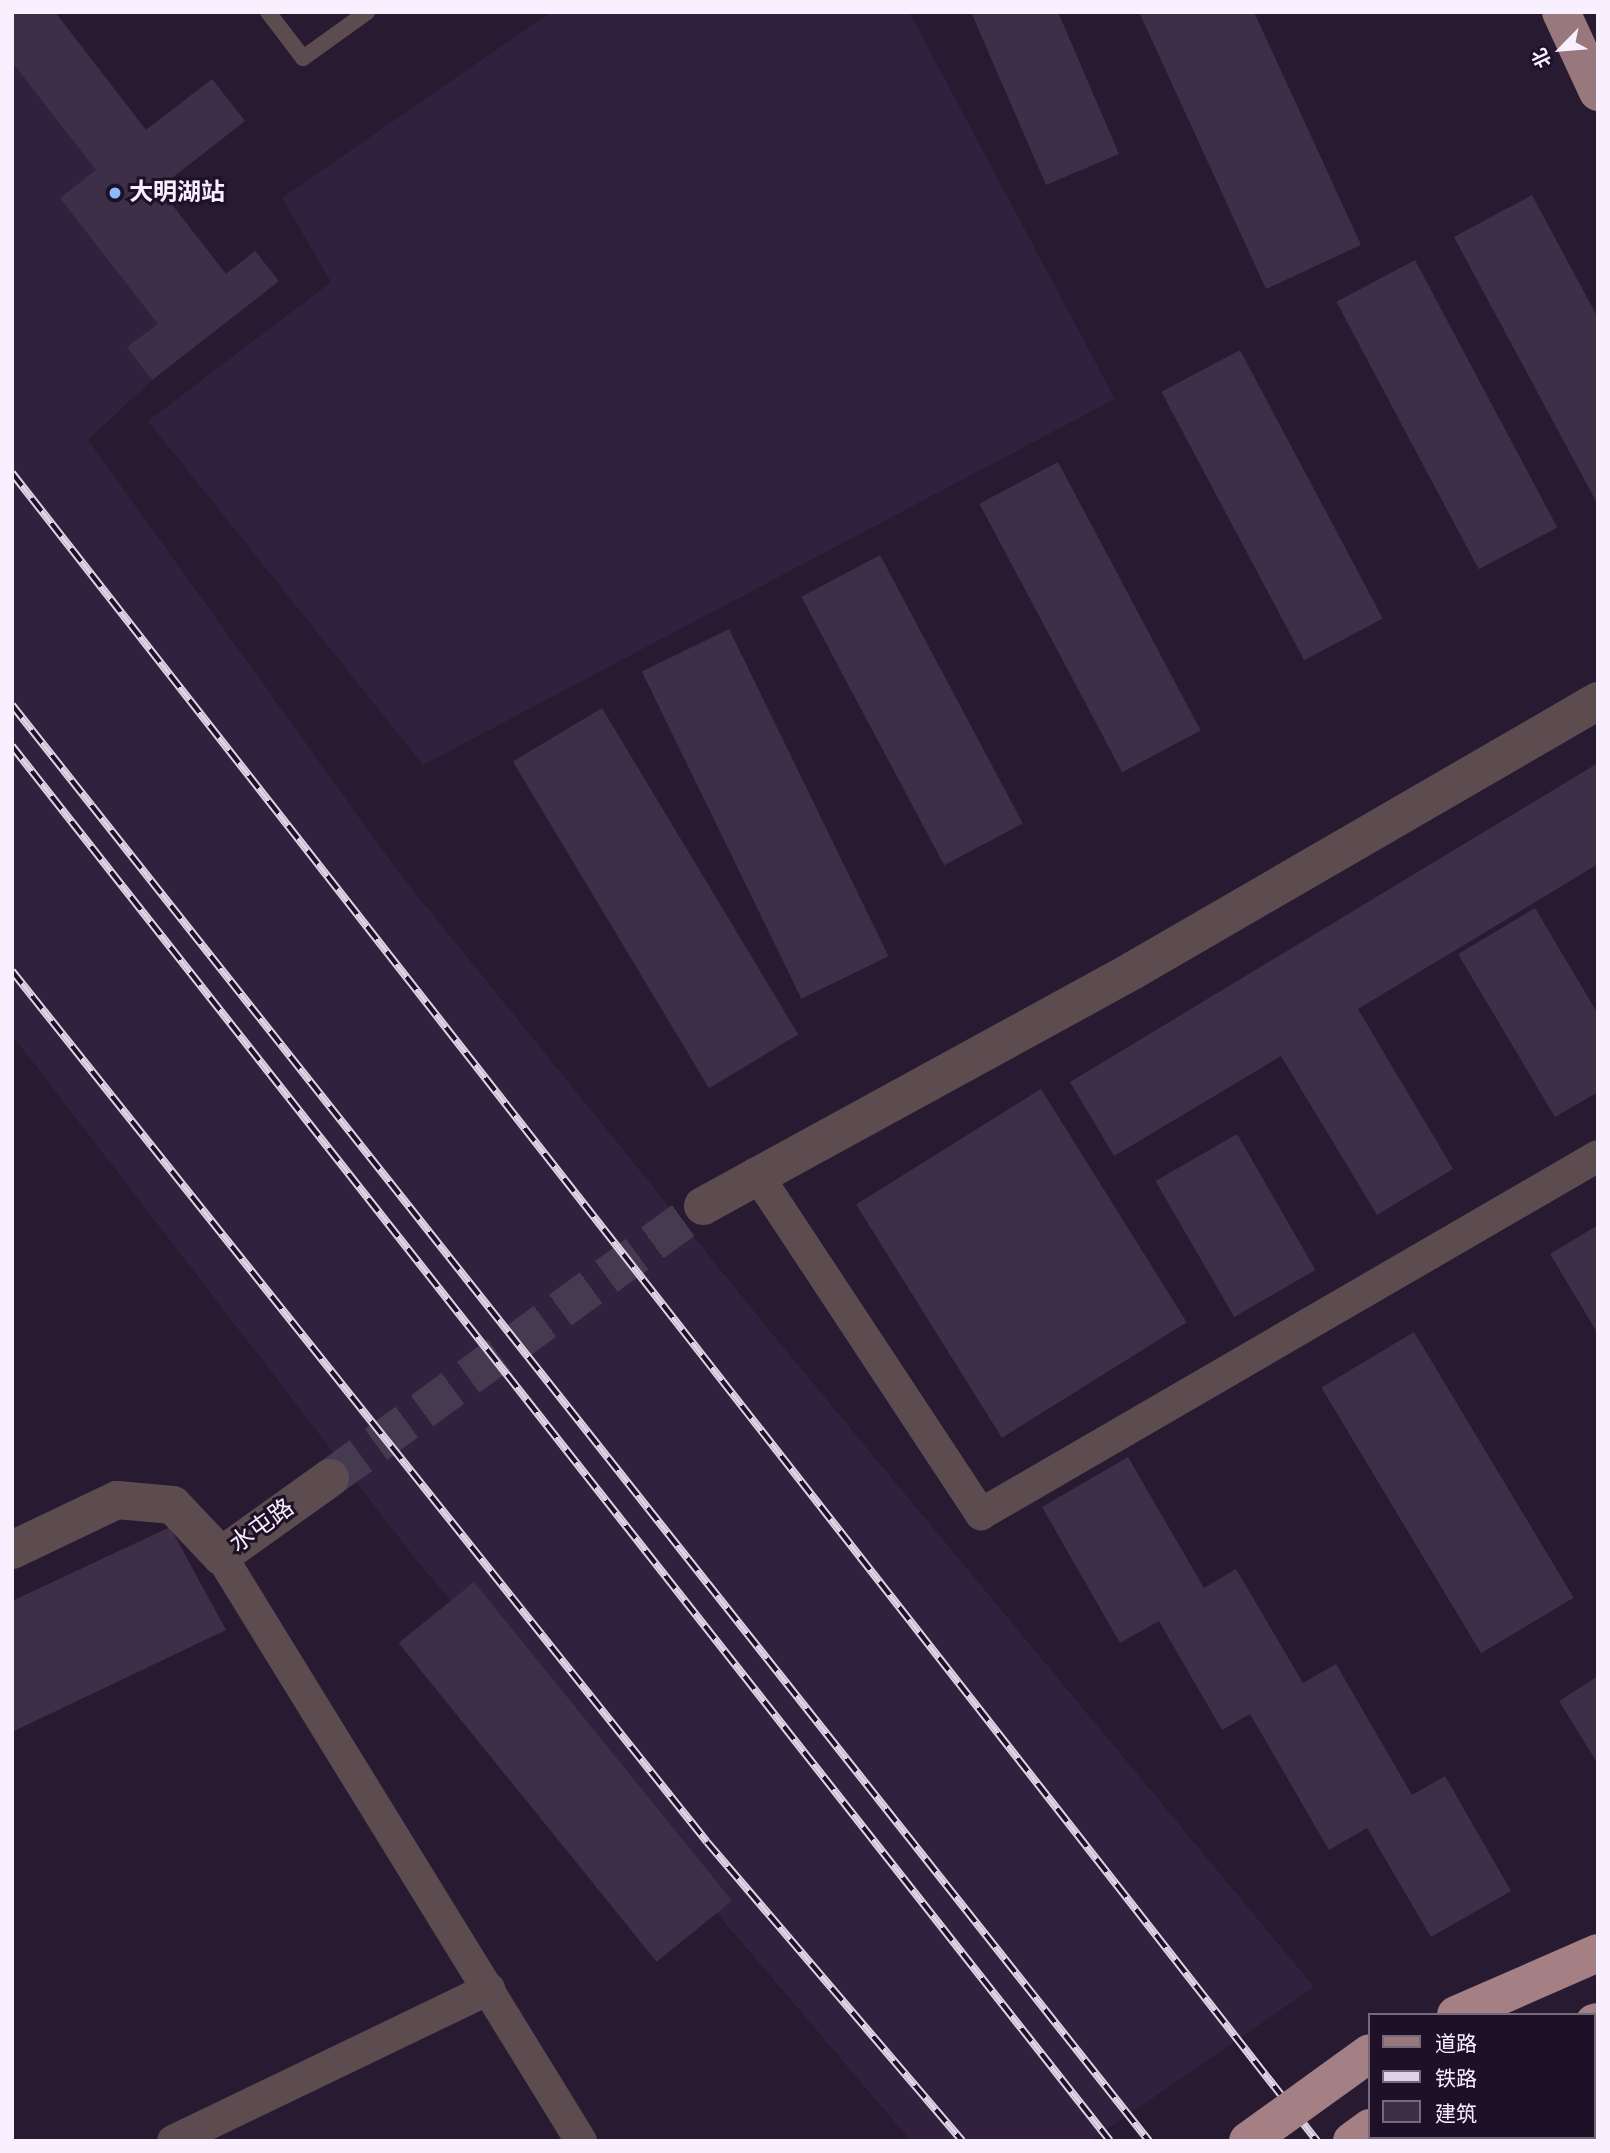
<!DOCTYPE html>
<meta charset="utf-8">
<style>
body{margin:0}
#map{position:relative;width:1610px;height:2153px;overflow:hidden;background:#271a31;font-family:"Varela Round","Noto Sans SC",sans-serif}
div>[style]{position:absolute}
.built>*{inset:0;background:#32213e}
.stream>*{height:12px;margin:-6px;padding:0 6px;transform-origin:6px;border-radius:6px;background:#183e4b}
.building>*{inset:0;background:#3e2f48;transform-origin:0 0}
.tertiary-tunnel>*{height:38px;margin-top:-19px;transform-origin:0;background:repeating-linear-gradient(90deg,#463a50 0 38px,transparent 0 57px)}
.service>*{height:16px;margin:-8px;padding:0 8px;transform-origin:8px;border-radius:8px;background:#5c4c4f}
.minor>*{height:32px;margin:-16px;padding:0 16px;transform-origin:16px;border-radius:16px;background:#5c4c4f}
.tertiary>*{height:38px;margin:-19px;padding:0 19px;transform-origin:19px;border-radius:19px;background:#5c4c4f}
.primary>*{height:38px;margin:-19px;padding:0 19px;transform-origin:19px;border-radius:19px;background:#98787c}
.trunk>*{height:38px;margin:-19px;padding:0 19px;transform-origin:19px;border-radius:19px;background:#a48085}
.rail>*{height:8px;margin-top:-4px;transform-origin:0;background:repeating-linear-gradient(90deg,#1e1027 0 16px,#ddd3e4 0 32px);box-sizing:border-box;border-block:2px solid #ddd3e4}
.trunk-bridge>*{height:38px;margin:-19px;padding:0 19px;transform-origin:19px;border-radius:19px;background:#a48085}
.dots>*{width:19px;height:19px;translate:-50% -50%;box-sizing:border-box;border:4px solid #1e1027;border-radius:50%}
span{translate:-50% -50%;white-space:nowrap;text-align:center;line-height:1.15;-webkit-text-stroke:6px #1e1027;paint-order:stroke}
.poi-label{font-size:24px;color:#f8efff;font-weight:700}
.left{translate:0 -50%;text-align:left}
.street-label{font-size:24px;color:#f8efff}
.frame{position:absolute;inset:0;border:14px solid #f8efff;pointer-events:none}
.legend{position:absolute;left:1368px;top:2013px;width:228px;height:126px;box-sizing:border-box;background:#1e1027;border:2px solid #75697d;margin:0;padding:9px 12px;list-style:none;font-size:21px;color:#f8efff}
.legend li{display:flex;align-items:center;gap:14px;height:35px}
.legend b{width:35px;border:2px solid #75697d}
.north{position:absolute;left:1526px;top:14px;width:70px;height:70px;-webkit-text-stroke:5px #1e1027;paint-order:stroke;rotate:245deg;font-size:19px;font-weight:700;line-height:28px;text-align:center;color:#f8efff}
.north::after{content:'';display:block;margin:auto;width:24px;height:32px;background:#f8efff;clip-path:polygon(50% 0,100% 100%,50% 72%,0 100%)}
</style>
<div id="map">
<div class="built">
<div style="clip-path:polygon(12px 12px,55px 12px,146px 130px,212px 79px,245px 121px,159px 188px,226px 274px,255px 251px,279px 281px,152px 380px,88px 440px,399px 873px,778px 1341px,1314px 1987px,1090px 2141px,911px 2141px,417px 1561px,12px 1035px)"></div>
<div style="clip-path:polygon(551px 12px,909px 12px,1115px 399px,423px 765px,148px 421px,331px 282px,282px 198px)"></div>
</div>
<div class="stream">
<div style="left:1594px;top:2046px;width:4px;rotate:-27deg"></div>
<div style="left:1424px;top:2138px;width:1px;rotate:-45deg"></div>
</div>
<div class="building">
<div style="clip-path:polygon(12px 12px,55px 12px,146px 130px,212px 79px,245px 121px,159px 188px,226px 274px,255px 251px,279px 281px,152px 380px,127px 347px,158px 324px,60px 198px,96px 170px,12px 62px)"></div>
<div style="clip-path:polygon(971px 12px,1058px 12px,1119px 154px,1046px 185px)"></div>
<div style="clip-path:polygon(1139px 12px,1254px 12px,1361px 245px,1266px 289px)"></div>
<div style="clip-path:polygon(1532px 195px,1598px 318px,1598px 505px,1454px 237px)"></div>
<div style="left:1415px;top:260px;width:303px;height:89px;rotate:62deg"></div>
<div style="left:1240px;top:350px;width:304px;height:89px;rotate:62deg"></div>
<div style="left:1058px;top:462px;width:304px;height:89px;rotate:62deg"></div>
<div style="left:880px;top:555px;width:304px;height:89px;rotate:62deg"></div>
<div style="left:729px;top:629px;width:364px;height:97px;rotate:64deg"></div>
<div style="left:602px;top:708px;width:381px;height:104px;rotate:59deg"></div>
<div style="clip-path:polygon(1598px 763px,1598px 864px,1358px 1009px,1453px 1169px,1377px 1215px,1281px 1056px,1114px 1156px,1070px 1082px)"></div>
<div style="clip-path:polygon(1535px 908px,1598px 1014px,1598px 1092px,1555px 1117px,1458px 954px)"></div>
<div style="left:1041px;top:1089px;width:275px;height:218px;rotate:58deg"></div>
<div style="left:1237px;top:1134px;width:157px;height:94px;rotate:60deg"></div>
<div style="clip-path:polygon(1598px 1225px,1598px 1334px,1550px 1254px)"></div>
<div style="left:1414px;top:1332px;width:310px;height:108px;rotate:59deg"></div>
<div style="clip-path:polygon(1128px 1457px,1204px 1588px,1236px 1569px,1303px 1683px,1336px 1664px,1412px 1795px,1445px 1776px,1511px 1891px,1431px 1937px,1367px 1828px,1329px 1850px,1250px 1714px,1222px 1730px,1159px 1621px,1120px 1643px,1042px 1507px)"></div>
<div style="clip-path:polygon(170px 1527px,226px 1630px,12px 1732px,12px 1601px)"></div>
<div style="left:474px;top:1582px;width:410px;height:97px;rotate:51deg"></div>
<div style="clip-path:polygon(1598px 1676px,1598px 1764px,1559px 1701px)"></div>
</div>
<div class="tertiary-tunnel">
<div style="left:330px;top:1478px;width:462px;rotate:-36.1deg"></div>
</div>
<div class="service">
<div style="left:268px;top:12px;width:58px;rotate:52.7deg"></div>
<div style="left:303px;top:58px;width:79px;rotate:-35.7deg"></div>
</div>
<div class="minor">
<div style="left:756px;top:1173px;width:409px;rotate:56.6deg"></div>
<div style="left:981px;top:1514px;width:713px;rotate:-30.12deg"></div>
<div style="left:221px;top:1556px;width:687px;rotate:58.39deg"></div>
<div style="left:173px;top:2141px;width:351px;rotate:-25.7deg"></div>
</div>
<div class="tertiary">
<div style="left:703px;top:1206px;width:489px;rotate:-28.7deg"></div>
<div style="left:1132px;top:971px;width:539px;rotate:-30.09deg"></div>
<div style="left:12px;top:1550px;width:116px;rotate:-25.5deg"></div>
<div style="left:117px;top:1500px;width:56px;rotate:5.1deg"></div>
<div style="left:173px;top:1505px;width:70px;rotate:46.7deg"></div>
<div style="left:221px;top:1556px;width:134px;rotate:-35.6deg"></div>
</div>
<div class="primary">
<div style="left:1561px;top:12px;width:88px;rotate:65.2deg"></div>
</div>
<div class="trunk">
<div style="left:1456px;top:2015px;width:155px;rotate:-23.6deg"></div>
<div style="left:1594px;top:2023px;width:4px;rotate:-14deg"></div>
<div style="left:1352px;top:2141px;width:22px;rotate:-36deg"></div>
</div>
<div class="rail">
<div style="left:12px;top:473px;width:2118px;rotate:51.96deg"></div>
<div style="left:12px;top:705px;width:1832px;rotate:51.63deg"></div>
<div style="left:12px;top:746px;width:1775px;rotate:51.79deg"></div>
<div style="left:12px;top:971px;width:1114px;rotate:51.41deg"></div>
<div style="left:707px;top:1842px;width:393px;rotate:49.5deg"></div>
</div>
<div class="trunk-bridge">
<div style="left:1248px;top:2141px;width:150px;rotate:-35.8deg"></div>
</div>
<div class="dots">
<div style="left:115px;top:193px;background:#8db9fc"></div>
</div>
<div class="poi-label">
<span class="left" style="left:129px;top:193px">大明湖站</span>
</div>
<div class="street-label">
<span style="left:262px;top:1526px;rotate:-36deg">水屯路</span>
</div>
<div class="frame"></div>
<ul class="legend">
<li><b style="height:9px;background:#98787c"></b>道路</li>
<li><b style="height:9px;background:#ddd3e4"></b>铁路</li>
<li><b style="height:19px;background:#3e2f48"></b>建筑</li>
</ul>
<div class="north">北</div>
</div>
